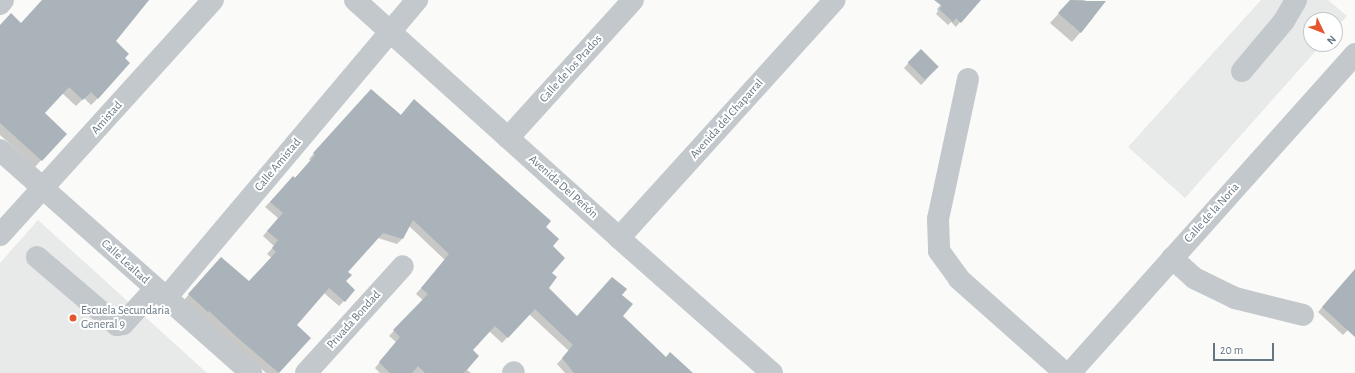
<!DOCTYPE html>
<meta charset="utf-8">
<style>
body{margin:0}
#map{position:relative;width:1355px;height:373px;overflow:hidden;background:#fafaf8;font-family:"Alegreya Sans",sans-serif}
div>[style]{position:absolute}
.built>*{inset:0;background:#e8e9e9}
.shadow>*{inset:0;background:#0003}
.building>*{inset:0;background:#aab3b9;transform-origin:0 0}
.minor>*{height:22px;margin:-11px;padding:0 11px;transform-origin:11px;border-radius:11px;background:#c3c8cc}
.dots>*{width:11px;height:11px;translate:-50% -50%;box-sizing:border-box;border:2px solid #fff;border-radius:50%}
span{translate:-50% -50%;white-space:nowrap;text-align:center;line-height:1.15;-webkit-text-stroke:4px #fff;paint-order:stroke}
.street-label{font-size:12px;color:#657683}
.poi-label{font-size:12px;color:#657683}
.left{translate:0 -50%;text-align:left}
.north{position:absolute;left:1303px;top:12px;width:40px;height:40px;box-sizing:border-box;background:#fff;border:1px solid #c1c8cd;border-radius:50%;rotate:133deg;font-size:11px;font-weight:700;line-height:16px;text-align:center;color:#657683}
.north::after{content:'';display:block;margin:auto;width:14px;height:18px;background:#e4572e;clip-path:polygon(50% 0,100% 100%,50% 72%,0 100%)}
.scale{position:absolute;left:1213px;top:343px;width:61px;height:18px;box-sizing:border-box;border:2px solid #657683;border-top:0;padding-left:5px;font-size:12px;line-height:14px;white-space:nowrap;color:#657683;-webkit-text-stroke:3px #fff;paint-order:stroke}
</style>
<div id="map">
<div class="built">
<div style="clip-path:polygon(1261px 0,1328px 0,1347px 16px,1335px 29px,1335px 20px,1311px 20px,1311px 44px,1322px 44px,1185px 198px,1128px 147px)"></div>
<div style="clip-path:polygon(38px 220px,207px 373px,0 373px,0 263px)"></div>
</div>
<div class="shadow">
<div style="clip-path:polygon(50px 0,149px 0,114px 41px,98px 98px,91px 105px,84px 98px,76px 106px,62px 93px,43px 113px,65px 134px,35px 167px,0 135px,0 26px,21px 24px)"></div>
<div style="clip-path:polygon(945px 0,978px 0,956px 27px,951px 22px,948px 25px,936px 14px,938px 11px,937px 9px)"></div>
<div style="clip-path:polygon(1071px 0,1084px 0,1087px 2px,1093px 18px,1072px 42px,1050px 23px)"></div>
<div style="clip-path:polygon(916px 55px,926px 80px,921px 85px,904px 68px)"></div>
<div style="clip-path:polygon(366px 95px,400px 116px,414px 100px,544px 227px,551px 247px,548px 288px,577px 317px,621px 295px,621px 316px,682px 373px,565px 373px,557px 364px,569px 351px,529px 314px,502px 343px,489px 331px,472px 350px,478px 356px,467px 370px,471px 373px,380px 373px,375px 368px,396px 342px,389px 336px,423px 300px,416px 294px,445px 260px,409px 226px,402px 239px,397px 244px,378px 238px,347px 272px,344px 282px,344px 301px,339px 306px,324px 293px,296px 325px,310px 338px,278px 373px,266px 373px,184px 300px,216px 263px,249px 282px,272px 258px,267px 254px,274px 246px,263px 236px,278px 218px,265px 207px,288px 183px,294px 179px,311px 161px,309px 159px)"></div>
<div style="clip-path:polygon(1339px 288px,1355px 295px,1355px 323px,1343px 335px,1318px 312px)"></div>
</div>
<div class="building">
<div style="clip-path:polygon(42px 0,149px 0,116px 41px,129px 54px,125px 58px,130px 63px,98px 99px,91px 92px,83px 100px,69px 87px,45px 113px,67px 134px,42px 161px,0 123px,0 25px,11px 13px,21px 23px)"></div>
<div style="clip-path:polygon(934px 0,981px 0,961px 23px,956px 18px,953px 22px,939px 9px,942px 6px)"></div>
<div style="clip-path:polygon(1070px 0,1087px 1px,1106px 1px,1081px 33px,1058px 13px)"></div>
<div style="left:921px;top:49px;width:25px;height:19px;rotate:45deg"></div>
<div style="clip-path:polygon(371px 89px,401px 115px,414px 99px,551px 221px,546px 227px,559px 239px,553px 246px,565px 258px,552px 273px,557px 277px,549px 288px,577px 316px,612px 277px,627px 289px,622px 295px,633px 304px,623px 316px,666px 357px,670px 352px,693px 373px,574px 373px,562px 358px,573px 345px,535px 309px,508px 338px,495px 326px,473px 350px,479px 356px,464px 373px,425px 373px,418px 366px,412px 373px,390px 373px,379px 362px,400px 337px,393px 330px,428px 294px,421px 288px,449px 254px,413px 220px,403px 239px,383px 233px,348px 272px,352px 275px,346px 281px,355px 290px,345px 302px,329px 288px,297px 325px,311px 338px,279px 373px,239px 339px,209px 311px,208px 312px,188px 294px,221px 257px,249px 281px,276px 252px,272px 248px,278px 240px,267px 231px,283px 213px,270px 202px,293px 176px,295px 178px,315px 155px,313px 153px)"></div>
<div style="clip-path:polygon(1355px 269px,1355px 337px,1322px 307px)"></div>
</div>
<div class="minor">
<div style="left:355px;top:0;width:355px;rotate:42deg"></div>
<div style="left:619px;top:238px;width:204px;rotate:41.4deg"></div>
<div style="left:0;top:4px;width:5px;rotate:-53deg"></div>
<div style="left:1242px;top:71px;width:65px;rotate:-50deg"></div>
<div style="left:1284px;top:21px;width:24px;rotate:-60deg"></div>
<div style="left:968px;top:79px;width:143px;rotate:102.1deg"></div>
<div style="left:938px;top:219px;width:32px;rotate:88deg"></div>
<div style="left:939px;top:251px;width:34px;rotate:54deg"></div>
<div style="left:959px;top:279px;width:142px;rotate:41.6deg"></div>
<div style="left:508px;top:138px;width:186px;rotate:-47.8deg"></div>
<div style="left:0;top:150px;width:336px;rotate:41.6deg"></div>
<div style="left:0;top:235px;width:317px;rotate:-47.8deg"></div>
<div style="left:619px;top:238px;width:321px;rotate:-47.8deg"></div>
<div style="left:37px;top:257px;width:105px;rotate:40.4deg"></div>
<div style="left:117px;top:325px;width:6px;rotate:-9deg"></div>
<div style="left:123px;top:324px;width:47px;rotate:-47.6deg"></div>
<div style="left:1172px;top:258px;width:30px;rotate:42deg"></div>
<div style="left:1194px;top:278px;width:46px;rotate:26deg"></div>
<div style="left:1235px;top:298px;width:70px;rotate:14deg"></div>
<div style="left:166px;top:298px;width:390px;rotate:-49.9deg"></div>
<div style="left:306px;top:373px;width:144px;rotate:-47.8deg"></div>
<div style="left:513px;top:373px;width:1px;rotate:-45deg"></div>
<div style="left:1070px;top:373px;width:428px;rotate:-48.2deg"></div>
</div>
<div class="dots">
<div style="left:73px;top:318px;background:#e4572e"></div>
</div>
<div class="street-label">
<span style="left:571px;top:69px;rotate:-48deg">Calle de los Prados</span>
<span style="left:107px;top:118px;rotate:-48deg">Amistad</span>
<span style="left:727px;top:119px;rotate:-48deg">Avenida del Chaparral</span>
<span style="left:278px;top:165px;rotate:-50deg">Calle Amistad</span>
<span style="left:563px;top:187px;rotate:42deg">Avenida Del Peñón</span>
<span style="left:1212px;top:213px;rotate:-48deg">Calle de la Noria</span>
<span style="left:125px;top:262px;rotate:42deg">Calle Lealtad</span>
<span style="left:354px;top:320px;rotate:-48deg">Privada Bondad</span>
</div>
<div class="poi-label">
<span class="left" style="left:81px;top:318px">Escuela Secundaria<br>General 9</span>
</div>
<div class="north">N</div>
<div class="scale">20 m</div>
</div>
